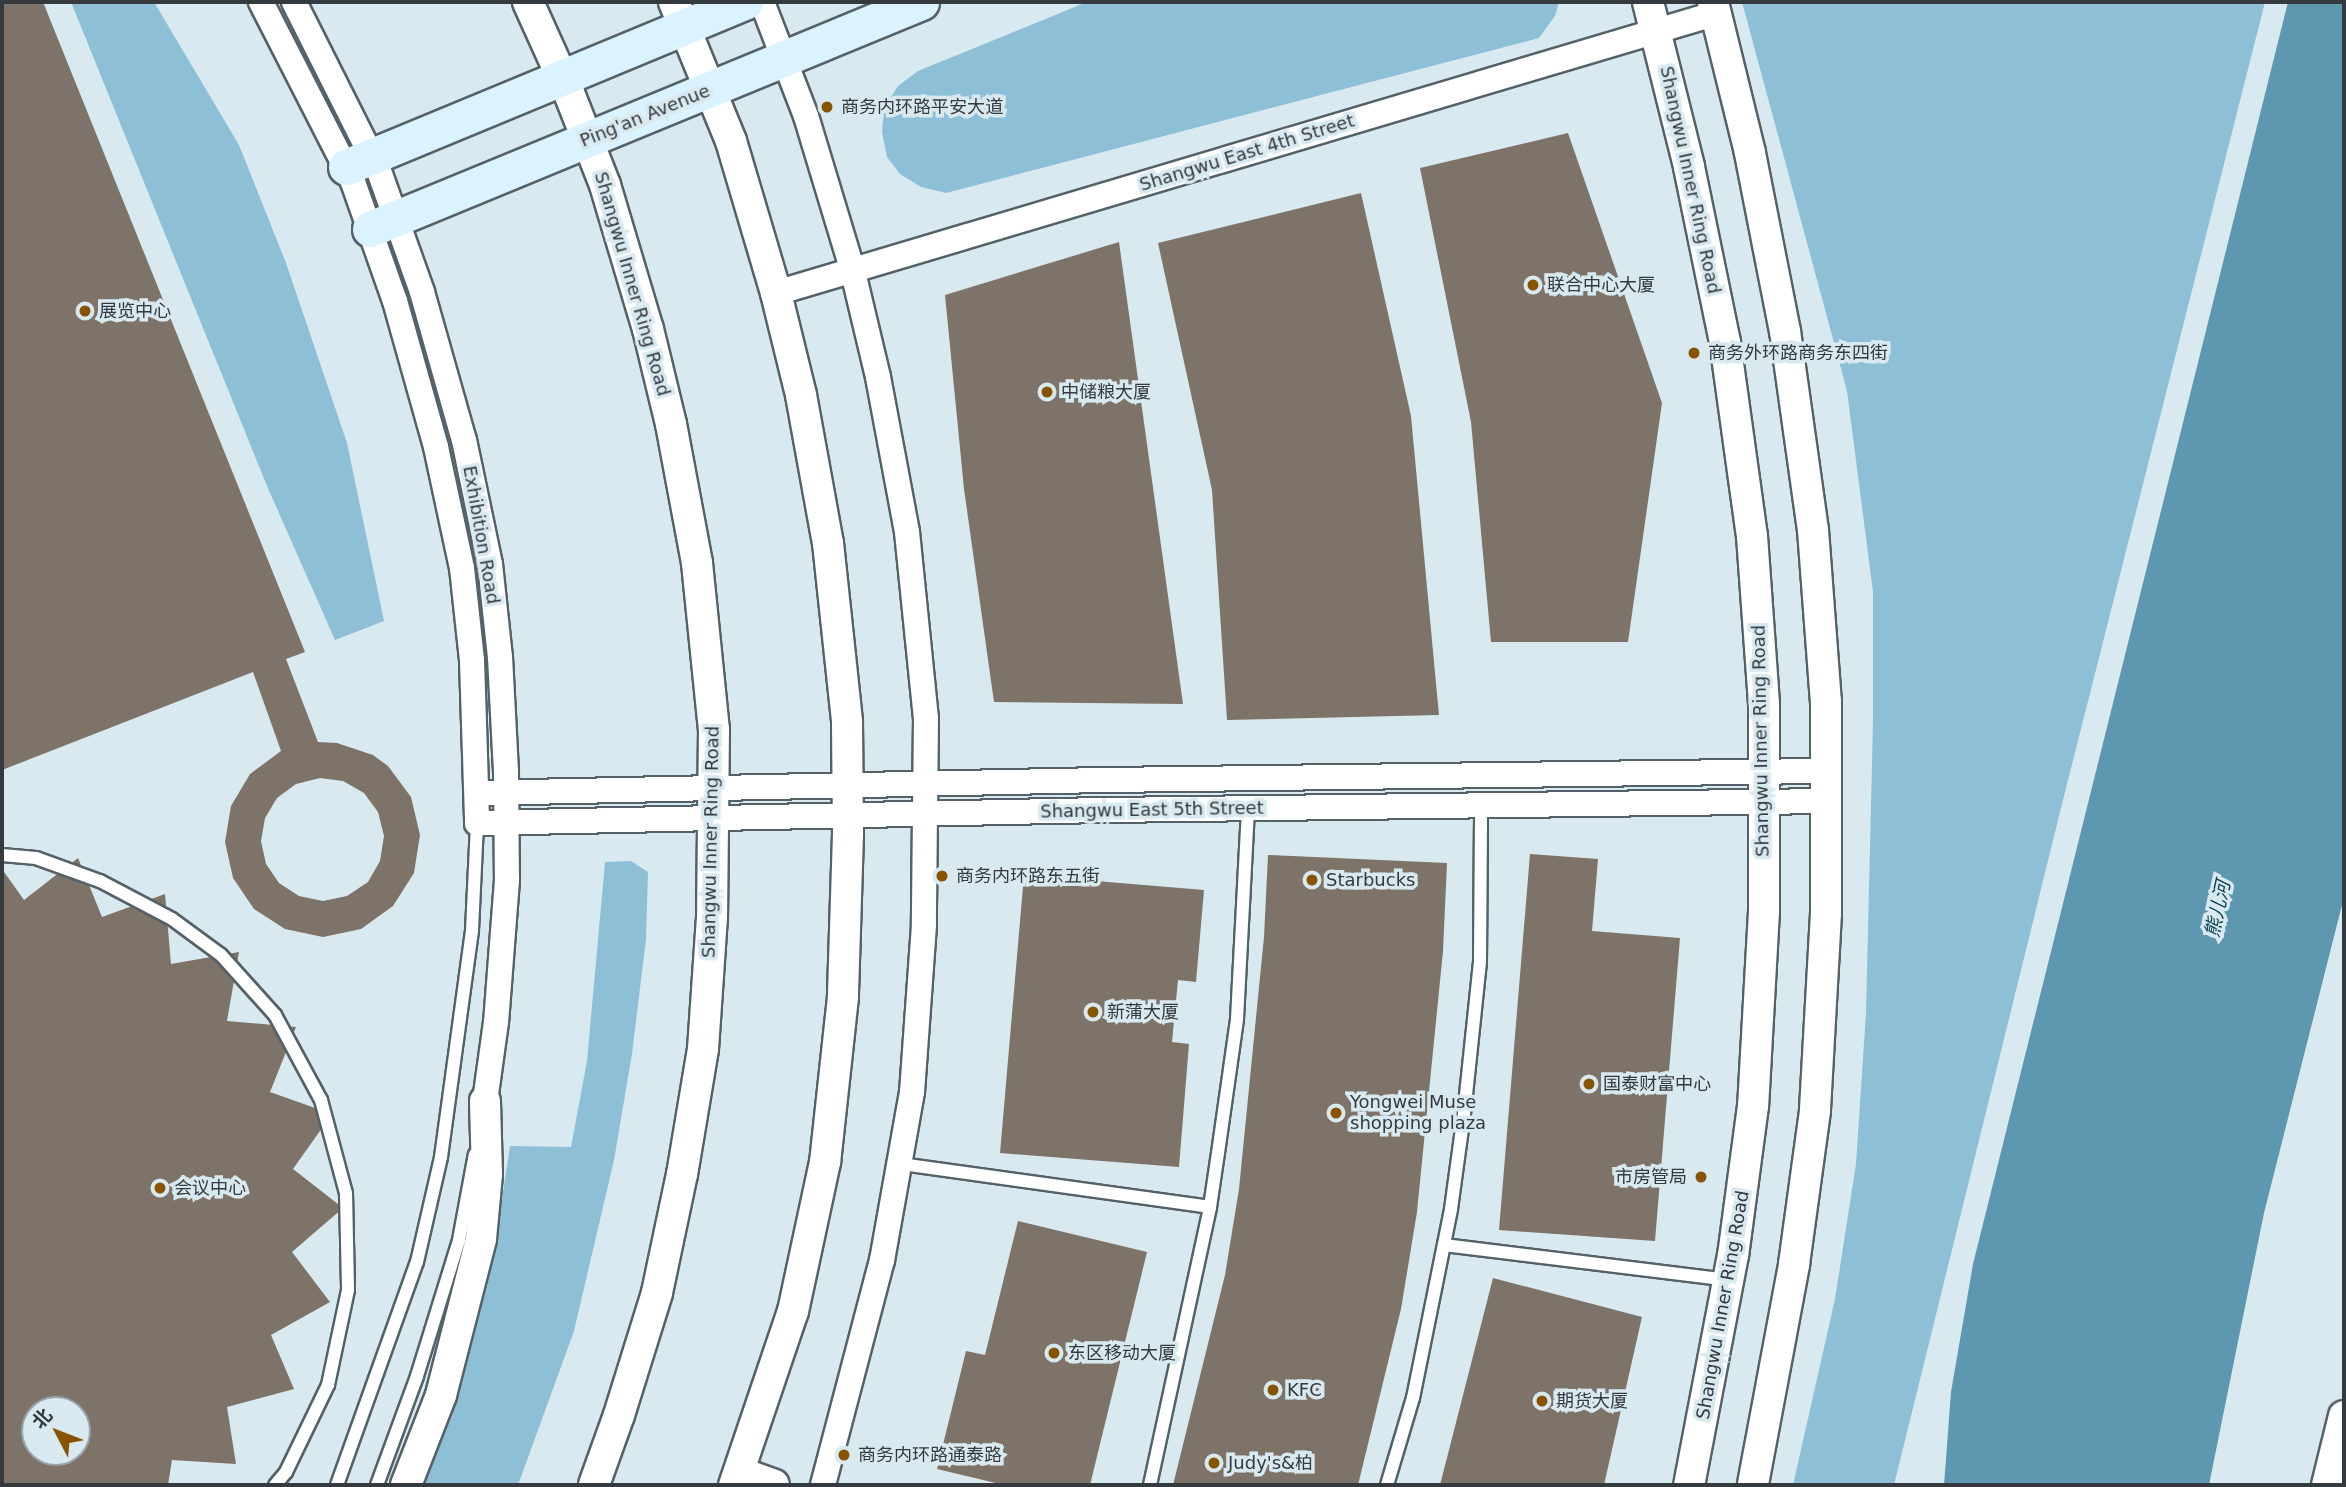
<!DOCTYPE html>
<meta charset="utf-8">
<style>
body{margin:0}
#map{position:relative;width:2346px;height:1487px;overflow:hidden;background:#d9e9f0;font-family:"DejaVu Sans","Noto Sans SC",sans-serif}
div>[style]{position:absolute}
.green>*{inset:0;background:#8dc0d7}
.water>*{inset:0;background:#5e98b0}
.building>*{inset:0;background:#7d7368}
.roads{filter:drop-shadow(2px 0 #546268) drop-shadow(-2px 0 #546268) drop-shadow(0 2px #546268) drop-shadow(0 -2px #546268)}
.service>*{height:12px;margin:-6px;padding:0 6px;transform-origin:6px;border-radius:6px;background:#fff}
.minor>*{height:24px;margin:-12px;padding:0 12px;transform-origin:12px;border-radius:12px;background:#fff}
.tertiary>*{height:30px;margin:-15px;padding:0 15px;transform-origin:15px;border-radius:15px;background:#fff}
.secondary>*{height:35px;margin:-17.5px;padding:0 17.5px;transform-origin:17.5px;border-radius:17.5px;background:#dbf3fe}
.dots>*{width:19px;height:19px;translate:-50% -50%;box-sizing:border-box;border:4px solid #d9e9f0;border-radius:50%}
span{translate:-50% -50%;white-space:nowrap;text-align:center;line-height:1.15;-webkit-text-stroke:7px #d9e9f0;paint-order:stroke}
.poi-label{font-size:18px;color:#343a3d}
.left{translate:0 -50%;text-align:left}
.right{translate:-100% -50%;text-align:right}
.street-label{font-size:18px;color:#343a3d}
.water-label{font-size:19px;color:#0d4053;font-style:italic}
.frame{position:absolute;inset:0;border:4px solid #343a3d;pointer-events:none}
.north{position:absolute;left:21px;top:1396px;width:70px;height:70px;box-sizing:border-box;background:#d9e9f0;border:2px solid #97a3a8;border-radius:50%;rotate:312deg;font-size:19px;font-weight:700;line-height:28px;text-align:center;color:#343a3d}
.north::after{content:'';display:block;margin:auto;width:24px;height:32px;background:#895401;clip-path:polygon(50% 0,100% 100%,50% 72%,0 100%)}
</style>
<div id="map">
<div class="green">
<div style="clip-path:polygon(71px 2px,154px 2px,239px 145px,286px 263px,347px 443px,384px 621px,335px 640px,267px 486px)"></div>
<div style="clip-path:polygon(1087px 2px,1559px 2px,1555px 16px,1539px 38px,946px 193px,921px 187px,900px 174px,887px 157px,882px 132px,884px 108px,898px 86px,918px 71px)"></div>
<div style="clip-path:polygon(1742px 2px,2265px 2px,2061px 808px,1894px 1485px,1793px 1485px,1835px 1299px,1856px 1164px,1866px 1013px,1873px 722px,1873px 592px,1847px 391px)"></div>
<div style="clip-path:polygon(631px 861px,648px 872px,646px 939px,632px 1054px,614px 1160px,574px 1331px,518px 1485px,417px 1485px,466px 1356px,495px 1245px,510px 1146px,571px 1147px,587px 1061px,605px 862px)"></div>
</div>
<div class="water">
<div style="clip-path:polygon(2288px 2px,2344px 2px,2344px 897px,2264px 1213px,2209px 1485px,1944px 1485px,1951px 1392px,1973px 1264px)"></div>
</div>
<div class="building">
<div style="clip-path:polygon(evenodd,2px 2px,43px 2px,305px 652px,286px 659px,318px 742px,337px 743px,373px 755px,388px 766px,411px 797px,420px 835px,414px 873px,393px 906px,361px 929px,323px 937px,285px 929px,254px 909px,233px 878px,225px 842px,231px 806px,250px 774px,281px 751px,253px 672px,2px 770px,2px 2px,320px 778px,343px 781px,364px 793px,378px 812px,384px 836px,380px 861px,368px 882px,347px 896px,323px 901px,299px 896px,279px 883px,266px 864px,261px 841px,265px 818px,277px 798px,296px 784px,320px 778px)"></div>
<div style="clip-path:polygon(1568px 133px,1662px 403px,1628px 642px,1491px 642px,1471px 422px,1420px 168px)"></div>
<div style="clip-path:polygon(1361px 193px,1411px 416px,1439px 715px,1227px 720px,1212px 490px,1158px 243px)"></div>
<div style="clip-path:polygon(1119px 242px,1183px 704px,994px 702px,964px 489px,945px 295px)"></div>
<div style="clip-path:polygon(1530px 854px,1598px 859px,1592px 931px,1680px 938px,1655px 1241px,1499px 1230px)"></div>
<div style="clip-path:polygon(1268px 855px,1447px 863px,1443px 951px,1417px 1212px,1401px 1309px,1358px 1485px,1173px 1485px,1225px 1275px,1239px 1189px,1264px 937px)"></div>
<div style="clip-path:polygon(evenodd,78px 858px,102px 917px,165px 894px,171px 964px,239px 952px,227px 1021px,296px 1027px,270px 1092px,332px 1114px,293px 1169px,343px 1208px,292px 1252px,330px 1302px,271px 1335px,294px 1389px,227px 1407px,236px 1464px,172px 1460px,168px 1485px,2px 1485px,2px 869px,24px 900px,78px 858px,35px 1410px,77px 1410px,77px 1452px,35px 1452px,35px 1410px)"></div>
<div style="clip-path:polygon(1024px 875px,1204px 890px,1196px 982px,1178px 980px,1172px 1042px,1189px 1044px,1179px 1167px,1000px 1153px)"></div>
<div style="clip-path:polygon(1018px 1221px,1147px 1252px,1090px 1485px,1004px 1485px,937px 1469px,966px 1351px,985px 1355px)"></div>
<div style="clip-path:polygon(1493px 1278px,1642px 1317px,1604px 1485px,1440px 1485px)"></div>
</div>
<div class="roads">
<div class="service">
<div style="left:2px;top:855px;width:34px;rotate:5deg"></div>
<div style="left:36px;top:858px;width:68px;rotate:19.8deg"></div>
<div style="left:100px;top:881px;width:81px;rotate:27.8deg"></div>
<div style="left:172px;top:919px;width:61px;rotate:36.3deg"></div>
<div style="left:221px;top:955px;width:81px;rotate:48deg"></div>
<div style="left:275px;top:1015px;width:97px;rotate:61.6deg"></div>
<div style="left:321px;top:1100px;width:96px;rotate:75deg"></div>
<div style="left:346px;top:1193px;width:97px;rotate:88.8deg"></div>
<div style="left:348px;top:1290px;width:97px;rotate:101.9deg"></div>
<div style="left:328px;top:1385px;width:97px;rotate:115.8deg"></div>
<div style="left:286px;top:1472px;width:17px;rotate:130deg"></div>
<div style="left:901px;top:1164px;width:312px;rotate:7.9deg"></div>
<div style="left:1444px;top:1245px;width:286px;rotate:7deg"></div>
<div style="left:337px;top:1485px;width:237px;rotate:-70.3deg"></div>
<div style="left:417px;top:1262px;width:108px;rotate:-77.1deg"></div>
<div style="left:441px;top:1157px;width:229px;rotate:-82.2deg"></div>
<div style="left:472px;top:930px;width:107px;rotate:-87.3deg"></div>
<div style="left:377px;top:1485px;width:116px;rotate:-69.8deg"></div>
<div style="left:417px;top:1376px;width:142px;rotate:-72.8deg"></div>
<div style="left:459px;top:1240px;width:87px;rotate:-79.5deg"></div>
<div style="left:1150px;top:1485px;width:284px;rotate:-77.8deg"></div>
<div style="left:1210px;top:1207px;width:55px;rotate:-81.6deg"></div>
<div style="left:1218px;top:1153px;width:135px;rotate:-81.9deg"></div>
<div style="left:1237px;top:1019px;width:211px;rotate:-87deg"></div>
<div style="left:1387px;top:1485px;width:91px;rotate:-73.4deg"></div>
<div style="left:1413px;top:1398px;width:193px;rotate:-78.6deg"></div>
<div style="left:1451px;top:1209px;width:96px;rotate:-82.2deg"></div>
<div style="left:1464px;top:1114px;width:154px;rotate:-84deg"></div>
<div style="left:1480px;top:961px;width:156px;rotate:-89.6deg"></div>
</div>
<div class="minor">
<div style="left:261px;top:2px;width:202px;rotate:62.9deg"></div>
<div style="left:353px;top:182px;width:126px;rotate:70.6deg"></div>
<div style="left:395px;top:301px;width:152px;rotate:74.3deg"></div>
<div style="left:436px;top:447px;width:124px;rotate:77.9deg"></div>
<div style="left:462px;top:568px;width:93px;rotate:83.8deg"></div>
<div style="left:472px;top:660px;width:163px;rotate:88.2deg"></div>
<div style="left:477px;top:823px;width:628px;rotate:-1.19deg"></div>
<div style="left:1105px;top:810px;width:722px;rotate:-0.71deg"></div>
<div style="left:294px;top:2px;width:189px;rotate:63.3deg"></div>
<div style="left:379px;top:171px;width:128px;rotate:70.4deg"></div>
<div style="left:422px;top:292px;width:154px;rotate:74.2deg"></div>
<div style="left:464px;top:440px;width:127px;rotate:78.2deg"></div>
<div style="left:490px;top:564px;width:94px;rotate:83.9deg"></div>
<div style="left:500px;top:657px;width:115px;rotate:87deg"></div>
<div style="left:506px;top:772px;width:108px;rotate:89.5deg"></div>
<div style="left:507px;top:880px;width:142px;rotate:94.4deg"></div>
<div style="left:496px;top:1022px;width:80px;rotate:97.9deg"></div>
<div style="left:762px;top:2px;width:122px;rotate:68.9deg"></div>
<div style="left:806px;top:116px;width:163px;rotate:73.2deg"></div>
<div style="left:853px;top:272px;width:108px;rotate:76.6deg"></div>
<div style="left:878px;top:377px;width:158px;rotate:79.4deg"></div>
<div style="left:907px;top:532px;width:187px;rotate:84.2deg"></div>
<div style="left:926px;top:718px;width:207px;rotate:90.6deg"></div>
<div style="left:924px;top:925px;width:167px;rotate:94.1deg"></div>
<div style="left:912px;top:1092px;width:171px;rotate:100.1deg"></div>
<div style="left:882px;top:1260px;width:233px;rotate:104.7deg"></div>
<div style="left:776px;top:293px;width:982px;rotate:-16.57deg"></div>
<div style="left:477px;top:793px;width:628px;rotate:-1.19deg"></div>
<div style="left:1105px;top:780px;width:721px;rotate:-0.72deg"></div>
</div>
<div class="tertiary">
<div style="left:528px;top:2px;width:100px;rotate:65.7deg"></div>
<div style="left:569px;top:93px;width:99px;rotate:68.6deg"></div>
<div style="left:605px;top:185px;width:150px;rotate:73.4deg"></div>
<div style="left:648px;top:329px;width:98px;rotate:76.4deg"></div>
<div style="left:671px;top:424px;width:141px;rotate:79.4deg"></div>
<div style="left:697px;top:563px;width:167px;rotate:84.2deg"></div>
<div style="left:714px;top:729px;width:188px;rotate:90.6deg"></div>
<div style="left:712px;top:917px;width:132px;rotate:93.9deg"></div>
<div style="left:703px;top:1049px;width:127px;rotate:99.5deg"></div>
<div style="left:682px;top:1174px;width:122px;rotate:101.9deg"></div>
<div style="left:657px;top:1293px;width:128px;rotate:107.3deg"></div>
<div style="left:619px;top:1415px;width:74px;rotate:109.7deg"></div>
<div style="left:674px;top:2px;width:150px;rotate:67.7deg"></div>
<div style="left:731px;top:141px;width:159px;rotate:73.5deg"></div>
<div style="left:776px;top:293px;width:105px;rotate:76.2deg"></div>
<div style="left:801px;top:395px;width:150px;rotate:79.7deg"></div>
<div style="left:828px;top:543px;width:180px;rotate:83.9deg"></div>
<div style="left:847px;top:722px;width:112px;rotate:89.5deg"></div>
<div style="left:848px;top:834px;width:163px;rotate:91.8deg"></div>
<div style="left:843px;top:997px;width:166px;rotate:96.2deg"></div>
<div style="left:825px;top:1162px;width:152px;rotate:102.1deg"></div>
<div style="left:793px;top:1311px;width:184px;rotate:108.7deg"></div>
<div style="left:1648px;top:2px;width:170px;rotate:76deg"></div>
<div style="left:1689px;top:167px;width:179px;rotate:78.4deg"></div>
<div style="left:1725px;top:342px;width:196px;rotate:82.1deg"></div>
<div style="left:1752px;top:536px;width:168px;rotate:85.9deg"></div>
<div style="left:1764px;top:704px;width:207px;rotate:90deg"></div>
<div style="left:1764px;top:911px;width:195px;rotate:93.2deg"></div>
<div style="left:1753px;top:1106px;width:150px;rotate:97.6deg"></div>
<div style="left:1733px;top:1255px;width:234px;rotate:100.8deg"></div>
<div style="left:1713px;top:2px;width:155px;rotate:76.2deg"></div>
<div style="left:1750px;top:153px;width:181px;rotate:78.9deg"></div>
<div style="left:1785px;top:331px;width:201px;rotate:82deg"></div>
<div style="left:1813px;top:530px;width:171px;rotate:85.7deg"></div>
<div style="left:1826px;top:701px;width:212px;rotate:90deg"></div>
<div style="left:1826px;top:913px;width:198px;rotate:93.2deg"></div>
<div style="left:1815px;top:1111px;width:155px;rotate:97.8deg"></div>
<div style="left:1794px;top:1265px;width:224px;rotate:100.6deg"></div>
<div style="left:739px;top:1472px;width:37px;rotate:20deg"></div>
<div style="left:406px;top:1485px;width:97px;rotate:-68.7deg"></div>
<div style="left:441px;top:1395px;width:161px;rotate:-75.6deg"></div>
<div style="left:481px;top:1239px;width:65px;rotate:-84.7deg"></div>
<div style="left:487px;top:1174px;width:73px;rotate:-91.6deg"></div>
<div style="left:2327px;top:1485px;width:71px;rotate:-76.2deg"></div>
</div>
<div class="secondary">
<div style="left:346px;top:167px;width:432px;rotate:-22.5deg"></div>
<div style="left:370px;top:229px;width:596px;rotate:-22.39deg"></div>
</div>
</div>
<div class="dots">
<div style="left:827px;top:107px;background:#895401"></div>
<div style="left:1533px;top:285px;background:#895401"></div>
<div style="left:85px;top:311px;background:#895401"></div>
<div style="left:1694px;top:353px;background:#895401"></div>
<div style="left:1047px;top:392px;background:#895401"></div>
<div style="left:942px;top:876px;background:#895401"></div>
<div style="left:1312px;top:880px;background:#895401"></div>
<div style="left:1093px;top:1012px;background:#895401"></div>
<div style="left:1589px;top:1084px;background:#895401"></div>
<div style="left:1336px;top:1113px;background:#895401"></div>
<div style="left:1701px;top:1177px;background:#895401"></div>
<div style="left:160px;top:1188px;background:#895401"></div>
<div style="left:1054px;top:1353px;background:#895401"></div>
<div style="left:1273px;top:1390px;background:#895401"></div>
<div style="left:1542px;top:1401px;background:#895401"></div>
<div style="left:844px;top:1455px;background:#895401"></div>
<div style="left:1214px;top:1463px;background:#895401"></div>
</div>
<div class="poi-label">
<span class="left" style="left:841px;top:107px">商务内环路平安大道</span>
<span class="left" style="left:1547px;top:285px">联合中心大厦</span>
<span class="left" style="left:99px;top:311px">展览中心</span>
<span class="left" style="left:1708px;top:353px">商务外环路商务东四街</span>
<span class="left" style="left:1061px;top:392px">中储粮大厦</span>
<span class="left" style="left:956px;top:876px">商务内环路东五街</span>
<span class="left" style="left:1326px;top:880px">Starbucks</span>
<span class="left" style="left:1107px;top:1012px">新蒲大厦</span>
<span class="left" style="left:1603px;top:1084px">国泰财富中心</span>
<span class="left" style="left:1350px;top:1113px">Yongwei Muse<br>shopping plaza</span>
<span class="right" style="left:1687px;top:1177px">市房管局</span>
<span class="left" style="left:174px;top:1188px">会议中心</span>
<span class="left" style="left:1068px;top:1353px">东区移动大厦</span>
<span class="left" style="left:1287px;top:1390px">KFC</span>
<span class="left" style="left:1556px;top:1401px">期货大厦</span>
<span class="left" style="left:858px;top:1455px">商务内环路通泰路</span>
<span class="left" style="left:1228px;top:1463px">Judy's&amp;柏</span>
</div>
<div class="street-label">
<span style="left:645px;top:116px;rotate:-22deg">Ping'an Avenue</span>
<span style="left:1247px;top:153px;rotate:-17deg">Shangwu East 4th Street</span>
<span style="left:1690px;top:180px;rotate:78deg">Shangwu Inner Ring Road</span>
<span style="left:632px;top:284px;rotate:74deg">Shangwu Inner Ring Road</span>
<span style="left:481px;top:535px;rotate:80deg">Exhibition Road</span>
<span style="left:1761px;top:741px;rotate:-91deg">Shangwu Inner Ring Road</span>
<span style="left:1152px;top:810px;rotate:-1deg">Shangwu East 5th Street</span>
<span style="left:711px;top:842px;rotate:-89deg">Shangwu Inner Ring Road</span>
<span style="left:1723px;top:1305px;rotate:-80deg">Shangwu Inner Ring Road</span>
</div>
<div class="water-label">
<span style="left:2218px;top:909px;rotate:-78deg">熊儿河</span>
</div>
<div class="frame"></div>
<div class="north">北</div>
</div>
